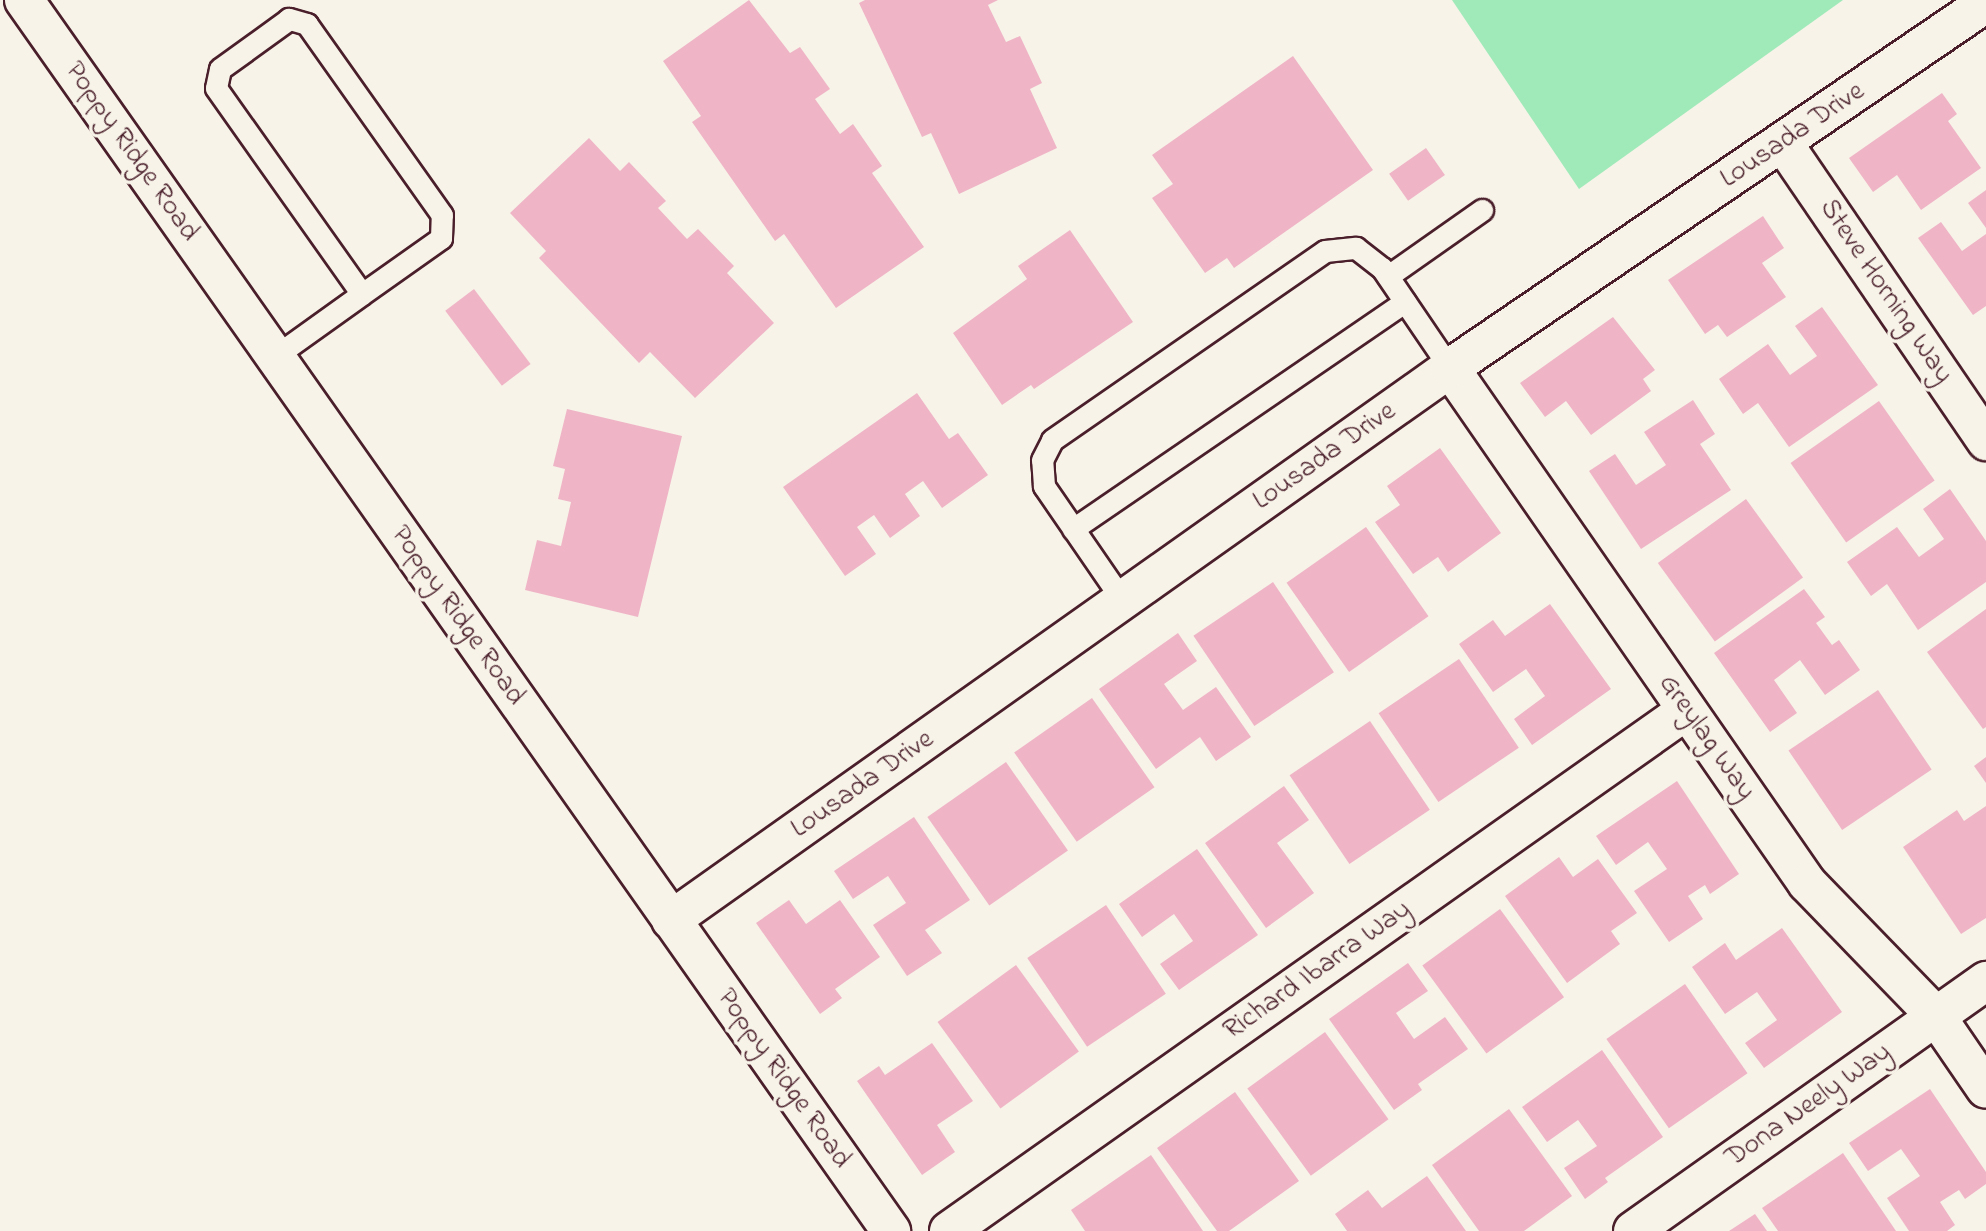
<!DOCTYPE html>
<style>
body{margin:0}
#map{position:relative;width:1986px;height:1231px;overflow:hidden;background:#f7f3e8;font-family:"Indie Flower",sans-serif}
div>[style]{position:absolute}
.green>*{inset:0;background:#a0eab9}
.building>*{inset:0;background:#efb5c7;transform-origin:0 0}
.roads{filter:drop-shadow(2px 0 #4a1f2b) drop-shadow(-2px 0 #4a1f2b) drop-shadow(0 2px #4a1f2b) drop-shadow(0 -2px #4a1f2b)}
.service>*{height:21px;margin:-10.5px;padding:0 10.5px;transform-origin:10.5px;border-radius:10.5px;background:#f7f3e8}
.minor>*{height:38px;margin:-19px;padding:0 19px;transform-origin:19px;border-radius:19px;background:#f7f3e8}
span{translate:-50% -50%;white-space:nowrap;text-align:center;line-height:1.15;-webkit-text-stroke:7px #f7f3e8;paint-order:stroke}
.street-label{font-size:28px;color:#4a1f2b}
</style>
<div id="map">
<div class="green">
<div style="clip-path:polygon(1452px 0,1843px 0,1579px 189px)"></div>
</div>
<div class="building">
<div style="clip-path:polygon(749px 0,790px 53px,800px 47px,830px 89px,815px 99px,840px 134px,853px 124px,882px 166px,872px 173px,924px 247px,836px 308px,784px 234px,775px 241px,692px 122px,701px 116px,663px 61px)"></div>
<div style="clip-path:polygon(865px 0,998px 0,988px 5px,1006px 42px,1020px 36px,1042px 83px,1030px 89px,1057px 148px,959px 194px,931px 133px,922px 137px,859px 3px)"></div>
<div style="clip-path:polygon(1293px 56px,1373px 170px,1234px 268px,1227px 258px,1205px 273px,1152px 198px,1173px 184px,1152px 155px)"></div>
<div style="clip-path:polygon(1942px 93px,1957px 114px,1948px 121px,1981px 168px,1921px 210px,1897px 175px,1873px 192px,1849px 158px)"></div>
<div style="clip-path:polygon(589px 138px,620px 171px,629px 162px,666px 201px,658px 208px,687px 239px,698px 229px,734px 266px,727px 273px,774px 323px,695px 398px,650px 352px,639px 363px,539px 258px,546px 251px,510px 213px)"></div>
<div style="left:1426px;top:148px;width:33px;height:45px;rotate:55deg"></div>
<div style="clip-path:polygon(1986px 190px,1986px 228px,1968px 203px)"></div>
<div style="clip-path:polygon(1763px 216px,1784px 248px,1762px 263px,1786px 297px,1727px 337px,1718px 325px,1705px 334px,1668px 280px)"></div>
<div style="clip-path:polygon(1941px 222px,1962px 251px,1986px 234px,1986px 306px,1973px 315px,1918px 238px)"></div>
<div style="clip-path:polygon(1070px 230px,1133px 322px,1034px 389px,1031px 385px,1002px 405px,953px 333px,1027px 279px,1018px 266px)"></div>
<div style="left:474px;top:289px;width:94px;height:36px;rotate:53deg"></div>
<div style="clip-path:polygon(1822px 307px,1878px 385px,1789px 447px,1758px 403px,1743px 414px,1719px 379px,1768px 344px,1790px 375px,1817px 356px,1795px 326px)"></div>
<div style="clip-path:polygon(1613px 317px,1655px 370px,1643px 379px,1651px 391px,1591px 435px,1566px 401px,1545px 417px,1520px 383px)"></div>
<div style="clip-path:polygon(917px 393px,949px 439px,958px 433px,988px 475px,942px 508px,923px 481px,905px 494px,920px 516px,890px 538px,874px 515px,857px 527px,876px 554px,845px 576px,783px 487px)"></div>
<div style="clip-path:polygon(1693px 400px,1715px 434px,1700px 444px,1731px 490px,1641px 549px,1589px 471px,1615px 454px,1636px 485px,1666px 465px,1644px 432px)"></div>
<div style="left:1879px;top:401px;width:97px;height:108px;rotate:55deg"></div>
<div style="clip-path:polygon(567px 409px,682px 436px,638px 617px,525px 590px,537px 540px,561px 546px,571px 502px,558px 499px,565px 469px,553px 466px)"></div>
<div style="clip-path:polygon(1440px 448px,1501px 533px,1448px 572px,1438px 557px,1413px 574px,1375px 522px,1400px 505px,1387px 486px)"></div>
<div style="clip-path:polygon(1950px 489px,1986px 541px,1986px 582px,1918px 630px,1887px 584px,1871px 596px,1847px 562px,1897px 527px,1919px 557px,1944px 539px,1923px 509px)"></div>
<div style="left:1746px;top:499px;width:97px;height:109px;rotate:54deg"></div>
<div style="left:1366px;top:527px;width:109px;height:97px;rotate:55deg"></div>
<div style="left:1273px;top:582px;width:109px;height:96px;rotate:56deg"></div>
<div style="clip-path:polygon(1804px 589px,1825px 617px,1816px 623px,1832px 645px,1839px 640px,1860px 670px,1825px 695px,1800px 660px,1774px 680px,1797px 713px,1770px 732px,1714px 653px)"></div>
<div style="clip-path:polygon(1550px 604px,1611px 689px,1532px 745px,1514px 719px,1545px 696px,1526px 669px,1493px 692px,1459px 644px,1493px 620px,1505px 636px)"></div>
<div style="clip-path:polygon(1986px 609px,1986px 727px,1983px 729px,1927px 652px)"></div>
<div style="clip-path:polygon(1178px 633px,1197px 661px,1164px 684px,1183px 710px,1216px 687px,1251px 737px,1216px 761px,1200px 737px,1156px 769px,1099px 689px)"></div>
<div style="left:1459px;top:659px;width:107px;height:97px;rotate:56deg"></div>
<div style="left:1878px;top:690px;width:96px;height:108px;rotate:56deg"></div>
<div style="left:1092px;top:698px;width:109px;height:95px;rotate:55deg"></div>
<div style="left:1370px;top:721px;width:107px;height:97px;rotate:56deg"></div>
<div style="clip-path:polygon(1986px 757px,1986px 783px,1974px 766px)"></div>
<div style="left:1006px;top:762px;width:108px;height:96px;rotate:55deg"></div>
<div style="clip-path:polygon(1677px 781px,1739px 874px,1710px 894px,1705px 885px,1688px 896px,1703px 919px,1669px 942px,1634px 891px,1667px 869px,1648px 842px,1616px 865px,1596px 836px)"></div>
<div style="clip-path:polygon(1284px 786px,1309px 820px,1277px 843px,1314px 893px,1266px 928px,1205px 843px)"></div>
<div style="clip-path:polygon(1986px 806px,1986px 918px,1961px 934px,1903px 847px,1957px 810px,1964px 821px)"></div>
<div style="clip-path:polygon(914px 817px,970px 900px,925px 930px,942px 953px,907px 976px,873px 925px,906px 903px,888px 876px,853px 899px,834px 871px)"></div>
<div style="clip-path:polygon(1197px 849px,1258px 935px,1179px 990px,1160px 964px,1193px 941px,1174px 914px,1142px 937px,1119px 904px)"></div>
<div style="clip-path:polygon(1559px 857px,1573px 877px,1598px 859px,1637px 913px,1611px 931px,1620px 944px,1567px 983px,1505px 896px)"></div>
<div style="clip-path:polygon(789px 900px,806px 924px,840px 900px,880px 957px,835px 989px,842px 998px,820px 1014px,756px 923px)"></div>
<div style="left:1106px;top:905px;width:107px;height:95px;rotate:56deg"></div>
<div style="left:1500px;top:909px;width:109px;height:96px;rotate:54deg"></div>
<div style="clip-path:polygon(1782px 928px,1842px 1012px,1764px 1068px,1745px 1043px,1777px 1020px,1757px 992px,1725px 1014px,1692px 967px,1725px 943px,1736px 960px)"></div>
<div style="clip-path:polygon(1408px 963px,1428px 991px,1396px 1013px,1414px 1039px,1445px 1017px,1468px 1049px,1418px 1084px,1422px 1090px,1394px 1110px,1329px 1019px)"></div>
<div style="left:1016px;top:965px;width:107px;height:97px;rotate:54deg"></div>
<div style="left:1685px;top:984px;width:109px;height:96px;rotate:55deg"></div>
<div style="left:1325px;top:1032px;width:108px;height:96px;rotate:54deg"></div>
<div style="clip-path:polygon(932px 1043px,973px 1101px,937px 1125px,955px 1152px,922px 1175px,857px 1081px,879px 1066px,885px 1075px)"></div>
<div style="clip-path:polygon(1602px 1050px,1663px 1137px,1605px 1178px,1608px 1182px,1585px 1199px,1564px 1168px,1597px 1146px,1578px 1120px,1547px 1142px,1522px 1107px)"></div>
<div style="clip-path:polygon(1930px 1089px,1986px 1172px,1986px 1184px,1965px 1199px,1959px 1190px,1940px 1202px,1955px 1225px,1947px 1231px,1909px 1231px,1887px 1198px,1920px 1176px,1901px 1149px,1868px 1171px,1849px 1143px)"></div>
<div style="clip-path:polygon(1235px 1092px,1299px 1181px,1229px 1231px,1217px 1231px,1157px 1148px)"></div>
<div style="clip-path:polygon(1509px 1109px,1572px 1196px,1524px 1231px,1479px 1231px,1432px 1165px)"></div>
<div style="clip-path:polygon(1843px 1153px,1896px 1231px,1778px 1231px,1762px 1208px)"></div>
<div style="clip-path:polygon(1151px 1155px,1203px 1231px,1085px 1231px,1071px 1210px)"></div>
<div style="clip-path:polygon(1427px 1176px,1466px 1231px,1347px 1231px,1335px 1214px,1368px 1190px,1382px 1208px)"></div>
<div style="clip-path:polygon(1755px 1214px,1767px 1231px,1729px 1231px)"></div>
</div>
<div class="roads">
<div class="service">
<div style="left:1388px;top:276px;width:115px;rotate:-35.1deg"></div>
<div style="left:274px;top:357px;width:108px;rotate:-35.6deg"></div>
<div style="left:362px;top:294px;width:97px;rotate:-35.3deg"></div>
<div style="left:441px;top:238px;width:23px;rotate:-88deg"></div>
<div style="left:442px;top:215px;width:234px;rotate:-125.3deg"></div>
<div style="left:307px;top:24px;width:19px;rotate:-164deg"></div>
<div style="left:289px;top:19px;width:85px;rotate:144.1deg"></div>
<div style="left:220px;top:69px;width:19px;rotate:102deg"></div>
<div style="left:216px;top:88px;width:252px;rotate:54.7deg"></div>
<div style="left:1073px;top:529px;width:402px;rotate:-34.4deg"></div>
<div style="left:1123px;top:601px;width:140px;rotate:-124.5deg"></div>
<div style="left:1044px;top:486px;width:26px;rotate:-94deg"></div>
<div style="left:1042px;top:460px;width:22px;rotate:-63deg"></div>
<div style="left:1052px;top:440px;width:332px;rotate:-34.7deg"></div>
<div style="left:1325px;top:251px;width:31px;rotate:-6deg"></div>
<div style="left:1356px;top:248px;width:33px;rotate:38deg"></div>
<div style="left:1382px;top:268px;width:121px;rotate:55.8deg"></div>
</div>
<div class="minor">
<div style="left:24px;top:0;width:1506px;rotate:54.84deg"></div>
<div style="left:1783px;top:143px;width:361px;rotate:55.7deg"></div>
<div style="left:1450px;top:368px;width:627px;rotate:55.27deg"></div>
<div style="left:1807px;top:883px;width:185px;rotate:45.9deg"></div>
<div style="left:1936px;top:1016px;width:88px;rotate:55.6deg"></div>
<div style="left:671px;top:920px;width:955px;rotate:-35.32deg"></div>
<div style="left:1450px;top:368px;width:648px;rotate:-34.25deg"></div>
<div style="left:949px;top:1231px;width:903px;rotate:-35.22deg"></div>
<div style="left:1633px;top:1231px;width:433px;rotate:-35.3deg"></div>
</div>
</div>
<div class="street-label">
<span style="left:1793px;top:136px;rotate:-34deg">Lousada Drive</span>
<span style="left:131px;top:152px;rotate:55deg">Poppy Ridge Road</span>
<span style="left:1885px;top:292px;rotate:56deg">Steve Horning Way</span>
<span style="left:1325px;top:457px;rotate:-35deg">Lousada Drive</span>
<span style="left:457px;top:616px;rotate:55deg">Poppy Ridge Road</span>
<span style="left:1706px;top:738px;rotate:55deg">Greylag Way</span>
<span style="left:863px;top:785px;rotate:-35deg">Lousada Drive</span>
<span style="left:1318px;top:971px;rotate:-35deg">Richard Ibarra Way</span>
<span style="left:783px;top:1079px;rotate:55deg">Poppy Ridge Road</span>
<span style="left:1809px;top:1106px;rotate:-35deg">Dona Neely Way</span>
</div>
</div>
